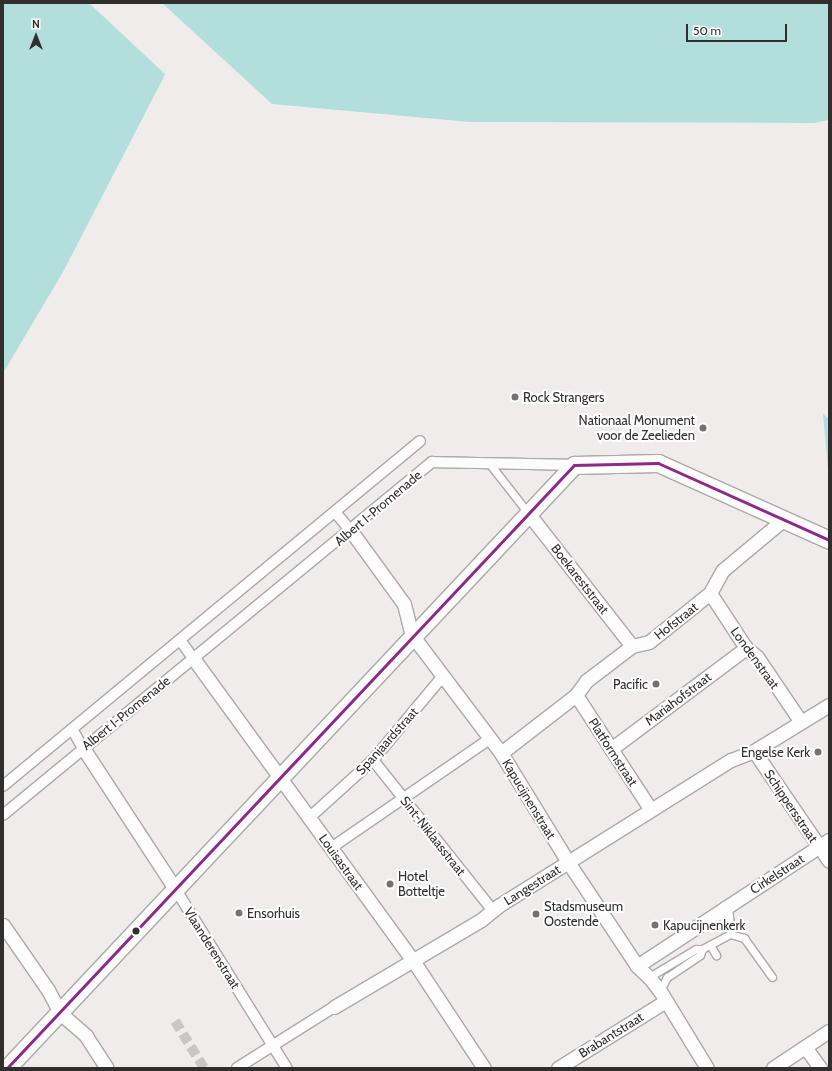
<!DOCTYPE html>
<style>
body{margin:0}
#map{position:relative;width:832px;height:1071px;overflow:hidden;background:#f0eceb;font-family:Cabin,sans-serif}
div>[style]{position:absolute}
.water>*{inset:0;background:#b2dedb}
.pier>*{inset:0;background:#f0eceb}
.pedestrian-tunnel>*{height:10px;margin-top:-5px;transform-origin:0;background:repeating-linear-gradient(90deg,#cac6c5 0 10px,transparent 0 15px)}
.roads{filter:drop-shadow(1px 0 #aca9a8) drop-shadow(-1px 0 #aca9a8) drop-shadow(0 1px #aca9a8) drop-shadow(0 -1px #aca9a8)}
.service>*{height:7px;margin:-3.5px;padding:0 3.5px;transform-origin:3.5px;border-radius:3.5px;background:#fdfcfc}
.pedestrian>*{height:10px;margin:-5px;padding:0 5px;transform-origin:5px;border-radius:5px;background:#fdfcfc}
.minor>*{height:13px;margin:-6.5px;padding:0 6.5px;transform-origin:6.5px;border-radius:6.5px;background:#fdfcfc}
.tertiary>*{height:17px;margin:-8.5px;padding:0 8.5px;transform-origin:8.5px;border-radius:8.5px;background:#fdfcfc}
.bus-1>*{height:3px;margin:-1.5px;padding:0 1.5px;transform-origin:1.5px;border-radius:1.5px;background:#8c2b87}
.dots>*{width:11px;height:11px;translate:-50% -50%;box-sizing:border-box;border:2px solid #fff;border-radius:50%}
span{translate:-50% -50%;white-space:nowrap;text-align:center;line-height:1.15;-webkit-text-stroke:4px #fff;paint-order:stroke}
.poi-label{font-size:13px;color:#312f2e}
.left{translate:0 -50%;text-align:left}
.right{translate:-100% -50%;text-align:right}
.street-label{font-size:13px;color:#312f2e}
.frame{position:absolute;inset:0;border:4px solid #312f2e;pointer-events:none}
.north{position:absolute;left:16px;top:16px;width:40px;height:40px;-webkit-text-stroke:3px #fff;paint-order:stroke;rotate:0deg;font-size:11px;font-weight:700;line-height:16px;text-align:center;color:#312f2e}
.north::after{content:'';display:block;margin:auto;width:14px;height:18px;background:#312f2e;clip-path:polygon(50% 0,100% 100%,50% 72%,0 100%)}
.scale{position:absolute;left:686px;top:24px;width:101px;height:18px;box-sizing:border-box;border:2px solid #312f2e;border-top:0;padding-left:5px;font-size:12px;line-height:14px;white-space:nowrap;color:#312f2e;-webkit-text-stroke:3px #fff;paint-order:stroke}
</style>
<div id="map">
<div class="water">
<div style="clip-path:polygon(3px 3px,105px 3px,170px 65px,63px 272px,3px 373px)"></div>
<div style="clip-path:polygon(162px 3px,829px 3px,829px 120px,814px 123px,470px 122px,272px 104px)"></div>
<div style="clip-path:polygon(823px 414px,829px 419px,829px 479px)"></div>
</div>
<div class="pier">
<div style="clip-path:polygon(89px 3px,108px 3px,171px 63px,166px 75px)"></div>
<div style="clip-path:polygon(160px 3px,162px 3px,228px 67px,199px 41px)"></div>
</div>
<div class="pedestrian-tunnel">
<div style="left:175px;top:1021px;width:55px;rotate:58.3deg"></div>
</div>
<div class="roads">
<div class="service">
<div style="left:489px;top:463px;width:63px;rotate:52deg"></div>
<div style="left:710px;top:945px;width:12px;rotate:59deg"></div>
<div style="left:702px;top:949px;width:32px;rotate:-28deg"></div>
<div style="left:730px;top:934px;width:15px;rotate:16deg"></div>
<div style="left:744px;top:938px;width:48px;rotate:54.3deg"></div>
<div style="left:649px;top:977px;width:55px;rotate:-30.8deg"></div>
<div style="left:696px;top:949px;width:6px"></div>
<div style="left:702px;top:949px;width:6px;rotate:108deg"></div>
<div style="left:700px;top:955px;width:40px;rotate:146deg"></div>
<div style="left:667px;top:977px;width:16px;rotate:117deg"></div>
</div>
<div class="pedestrian">
<div style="left:335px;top:512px;width:25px;rotate:50deg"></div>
<div style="left:180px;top:640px;width:22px;rotate:54deg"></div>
<div style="left:72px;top:729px;width:22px;rotate:60deg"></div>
<div style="left:373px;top:760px;width:193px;rotate:51.5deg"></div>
<div style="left:3px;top:786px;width:541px;rotate:-39.6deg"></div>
<div style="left:3px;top:815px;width:556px;rotate:-39.45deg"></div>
<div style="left:432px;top:462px;width:142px;rotate:1.2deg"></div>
<div style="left:309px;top:818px;width:86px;rotate:-42.2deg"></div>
<div style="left:373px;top:760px;width:109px;rotate:-50.2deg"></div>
<div style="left:331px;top:848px;width:194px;rotate:-34.5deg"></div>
<div style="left:176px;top:890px;width:210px;rotate:58.1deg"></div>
<div style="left:237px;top:1068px;width:115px;rotate:-32.2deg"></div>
</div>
<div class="minor">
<div style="left:528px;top:513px;width:169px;rotate:52deg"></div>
<div style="left:351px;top:531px;width:90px;rotate:54deg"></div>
<div style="left:404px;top:604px;width:32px;rotate:76deg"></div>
<div style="left:412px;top:635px;width:148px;rotate:53deg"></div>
<div style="left:501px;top:753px;width:128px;rotate:58.4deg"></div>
<div style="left:568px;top:862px;width:125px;rotate:56.4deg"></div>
<div style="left:637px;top:966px;width:16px;rotate:43deg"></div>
<div style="left:649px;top:977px;width:18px;rotate:52deg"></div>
<div style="left:660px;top:991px;width:90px;rotate:58.6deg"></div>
<div style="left:710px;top:593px;width:66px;rotate:56.8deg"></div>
<div style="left:746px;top:648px;width:14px;rotate:39deg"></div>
<div style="left:757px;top:657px;width:78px;rotate:55.9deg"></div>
<div style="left:193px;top:658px;width:376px;rotate:54deg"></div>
<div style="left:414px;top:962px;width:127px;rotate:56.6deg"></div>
<div style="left:576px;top:695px;width:137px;rotate:56.9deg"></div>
<div style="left:83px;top:748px;width:170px;rotate:56.8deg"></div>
<div style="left:611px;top:749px;width:169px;rotate:-36.8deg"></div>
<div style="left:754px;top:751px;width:133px;rotate:55.7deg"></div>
<div style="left:501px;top:753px;width:95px;rotate:-37.7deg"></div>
<div style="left:576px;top:695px;width:17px;rotate:-54deg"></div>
<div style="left:586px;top:681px;width:58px;rotate:-37.3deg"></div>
<div style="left:632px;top:646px;width:17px;rotate:-13deg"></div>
<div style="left:649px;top:642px;width:78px;rotate:-38.8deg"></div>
<div style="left:710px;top:593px;width:26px;rotate:-61deg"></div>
<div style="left:723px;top:570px;width:78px;rotate:-39.8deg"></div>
<div style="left:725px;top:908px;width:16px;rotate:83deg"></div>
<div style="left:3px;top:925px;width:79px;rotate:55.3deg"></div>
<div style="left:48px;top:990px;width:26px;rotate:62deg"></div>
<div style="left:60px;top:1013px;width:35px;rotate:41deg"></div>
<div style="left:86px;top:1036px;width:38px;rotate:57deg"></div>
<div style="left:637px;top:966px;width:230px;rotate:-33.3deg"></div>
<div style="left:334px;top:1007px;width:171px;rotate:-30.6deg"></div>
<div style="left:481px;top:920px;width:22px;rotate:-39deg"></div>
<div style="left:498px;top:906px;width:275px;rotate:-32.1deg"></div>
<div style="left:731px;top:760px;width:25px;rotate:-21deg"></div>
<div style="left:754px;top:751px;width:88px;rotate:-31.5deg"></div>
<div style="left:805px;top:1047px;width:26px;rotate:54deg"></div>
<div style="left:558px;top:1068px;width:125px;rotate:-31.9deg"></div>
<div style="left:773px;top:1068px;width:67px;rotate:-33.5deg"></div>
</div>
<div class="tertiary">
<div style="left:7px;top:1068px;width:828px;rotate:-46.76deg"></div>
<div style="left:574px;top:465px;width:84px;rotate:-1.4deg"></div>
<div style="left:658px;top:463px;width:188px;rotate:24.2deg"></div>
</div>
</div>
<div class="bus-1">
<div style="left:574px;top:465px;width:84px;rotate:-1.4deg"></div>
<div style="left:658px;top:463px;width:188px;rotate:24.2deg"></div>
<div style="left:7px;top:1068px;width:828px;rotate:-46.76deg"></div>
</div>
<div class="dots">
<div style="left:515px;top:397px;background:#747170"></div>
<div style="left:703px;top:428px;background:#747170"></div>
<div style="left:656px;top:684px;background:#747170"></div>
<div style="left:818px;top:752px;background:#747170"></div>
<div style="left:390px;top:884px;background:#747170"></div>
<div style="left:239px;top:913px;background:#747170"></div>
<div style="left:536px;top:914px;background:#747170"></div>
<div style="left:655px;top:925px;background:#747170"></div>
<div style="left:136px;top:931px;background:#312f2e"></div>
</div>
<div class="poi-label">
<span class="left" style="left:523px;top:397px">Rock Strangers</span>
<span class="right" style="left:695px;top:428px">Nationaal Monument<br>voor de Zeelieden</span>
<span class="right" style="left:648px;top:684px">Pacific</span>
<span class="right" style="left:810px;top:752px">Engelse Kerk</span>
<span class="left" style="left:398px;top:884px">Hotel<br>Botteltje</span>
<span class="left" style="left:544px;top:914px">Stadsmuseum<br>Oostende</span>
<span class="left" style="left:247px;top:913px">Ensorhuis</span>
<span class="left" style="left:663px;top:925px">Kapucijnenkerk</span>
</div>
<div class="street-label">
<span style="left:378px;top:508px;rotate:-40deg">Albert I-Promenade</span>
<span style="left:580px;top:579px;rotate:52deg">Boekareststraat</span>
<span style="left:676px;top:621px;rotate:-38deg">Hofstraat</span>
<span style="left:755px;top:658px;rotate:54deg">Londenstraat</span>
<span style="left:678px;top:699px;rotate:-37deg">Mariahofstraat</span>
<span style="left:126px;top:713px;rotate:-39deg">Albert I-Promenade</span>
<span style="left:387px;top:741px;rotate:-48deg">Spanjaardstraat</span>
<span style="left:613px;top:752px;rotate:57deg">Platformstraat</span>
<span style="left:529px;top:799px;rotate:59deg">Kapucijnenstraat</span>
<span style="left:791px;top:806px;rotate:56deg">Schippersstraat</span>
<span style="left:433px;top:836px;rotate:52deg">Sint-Niklaasstraat</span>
<span style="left:341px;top:862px;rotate:54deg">Louisastraat</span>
<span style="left:777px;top:874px;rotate:-33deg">Cirkelstraat</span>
<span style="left:532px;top:885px;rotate:-32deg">Langestraat</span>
<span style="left:212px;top:948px;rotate:58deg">Vlaanderenstraat</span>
<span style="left:611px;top:1035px;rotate:-32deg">Brabantstraat</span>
</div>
<div class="frame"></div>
<div class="north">N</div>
<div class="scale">50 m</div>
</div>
